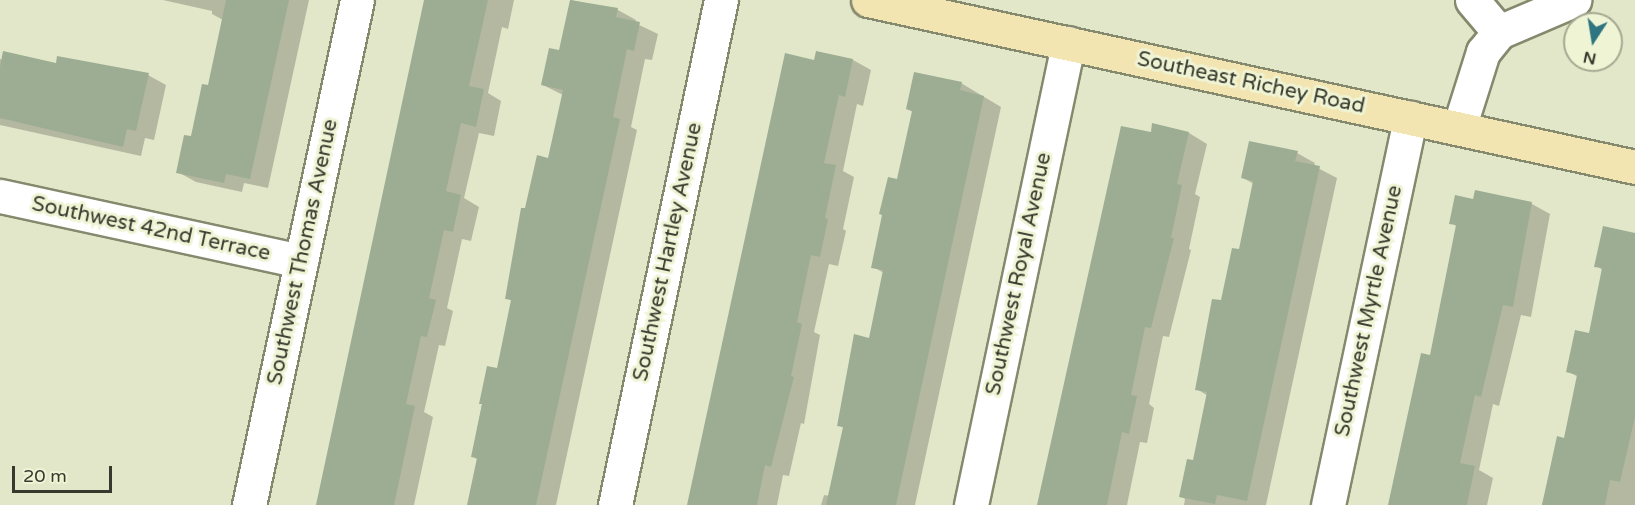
<!DOCTYPE html>
<style>
body{margin:0}
#map{position:relative;width:1635px;height:505px;overflow:hidden;background:#e2e7c9;font-family:"Varela Round",sans-serif}
div>[style]{position:absolute}
.shadow>*{inset:0;background:#0003}
.building>*{inset:0;background:#9dad93}
.roads{filter:drop-shadow(2px 0 #85896d) drop-shadow(-2px 0 #85896d) drop-shadow(0 2px #85896d) drop-shadow(0 -2px #85896d)}
.minor>*{height:33px;margin:-16.5px;padding:0 16.5px;transform-origin:16.5px;border-radius:16.5px;background:#fff}
.major>*{height:33px;margin:-16.5px;padding:0 16.5px;transform-origin:16.5px;border-radius:16.5px;background:#f2e5b2}
span{translate:-50% -50%;white-space:nowrap;text-align:center;line-height:1.15;-webkit-text-stroke:6px #eff4d5;paint-order:stroke}
.street-label{font-size:21px;color:#37392d}
.north{position:absolute;left:1563px;top:12px;width:60px;height:60px;box-sizing:border-box;background:#eff4d5;border:2px solid #a5a992;border-radius:50%;rotate:192deg;font-size:16px;font-weight:700;line-height:24px;text-align:center;color:#37392d}
.north::after{content:'';display:block;margin:auto;width:21px;height:27px;background:#2e7581;clip-path:polygon(50% 0,100% 100%,50% 72%,0 100%)}
.scale{position:absolute;left:12px;top:466px;width:100px;height:27px;box-sizing:border-box;border:3px solid #37392d;border-top:0;padding-left:8px;font-size:18px;line-height:21px;white-space:nowrap;color:#37392d;-webkit-text-stroke:4px #eff4d5;paint-order:stroke}
</style>
<div id="map">
<div class="shadow">
<div style="clip-path:polygon(163px 0,309px 0,268px 188px,244px 183px,242px 192px,196px 182px,178px 172px,209px 87px,223px 20px,212px 14px,212px 11px)"></div>
<div style="clip-path:polygon(426px 0,514px 0,508px 29px,502px 27px,488px 93px,501px 101px,494px 136px,479px 133px,464px 198px,479px 207px,471px 241px,462px 239px,447px 308px,453px 311px,445px 346px,439px 345px,424px 412px,433px 417px,414px 505px,317px 505px)"></div>
<div style="clip-path:polygon(571px 0,618px 10px,636px 20px,635px 23px,658px 34px,652px 60px,645px 59px,631px 127px,637px 130px,556px 505px,469px 505px,478px 460px,472px 456px,489px 368px,498px 370px,512px 301px,507px 298px,526px 210px,549px 160px,563px 95px,543px 85px,560px 52px)"></div>
<div style="clip-path:polygon(817px 53px,853px 60px,871px 70px,863px 106px,857px 104px,843px 171px,854px 177px,843px 229px,846px 231px,838px 266px,829px 264px,814px 332px,820px 335px,804px 424px,801px 423px,789px 476px,783px 475px,777px 505px,689px 505px)"></div>
<div style="clip-path:polygon(0 59px,148px 75px,166px 85px,154px 140px,145px 138px,141px 156px,0 125px)"></div>
<div style="clip-path:polygon(961px 83px,1001px 107px,915px 505px,821px 505px,824px 495px,830px 496px,844px 428px,838px 425px,870px 340px,884px 273px,873px 267px,898px 181px,913px 112px,907px 109px)"></div>
<div style="clip-path:polygon(1154px 125px,1189px 133px,1207px 144px,1195px 194px,1200px 197px,1189px 249px,1191px 250px,1169px 337px,1163px 336px,1149px 404px,1154px 408px,1147px 443px,1140px 442px,1127px 505px,1039px 505px)"></div>
<div style="clip-path:polygon(1297px 153px,1315px 163px,1314px 166px,1337px 178px,1266px 505px,1184px 505px,1185px 499px,1180px 496px,1194px 462px,1208px 396px,1197px 389px,1240px 251px,1254px 184px,1243px 178px)"></div>
<div style="clip-path:polygon(1474px 201px,1532px 204px,1550px 214px,1531px 317px,1521px 315px,1499px 406px,1493px 404px,1479px 470px,1493px 478px,1487px 505px,1389px 505px,1431px 357px,1458px 227px,1451px 223px)"></div>
<div style="clip-path:polygon(1635px 234px,1635px 505px,1542px 505px,1558px 438px,1565px 440px,1578px 377px,1568px 371px,1590px 335px,1603px 270px,1596px 266px)"></div>
</div>
<div class="building">
<div style="clip-path:polygon(226px 0,289px 0,250px 179px,226px 174px,224px 183px,176px 173px,184px 135px,191px 136px,202px 84px,208px 85px)"></div>
<div style="clip-path:polygon(424px 0,488px 0,469px 86px,484px 89px,476px 127px,461px 123px,446px 191px,461px 195px,453px 232px,444px 230px,429px 298px,436px 300px,427px 337px,421px 336px,406px 404px,415px 406px,394px 505px,316px 505px)"></div>
<div style="clip-path:polygon(570px 0,618px 8px,616px 17px,640px 22px,634px 51px,627px 49px,613px 117px,620px 119px,536px 505px,467px 505px,477px 458px,471px 457px,482px 404px,479px 404px,487px 366px,497px 368px,511px 300px,505px 299px,521px 208px,525px 208px,537px 155px,548px 158px,563px 90px,541px 85px,549px 48px,559px 50px)"></div>
<div style="clip-path:polygon(3px 51px,56px 63px,57px 56px,149px 73px,136px 131px,127px 129px,123px 147px,0 118px,0 67px)"></div>
<div style="clip-path:polygon(816px 51px,853px 59px,845px 97px,839px 95px,824px 163px,836px 165px,825px 218px,828px 219px,820px 257px,811px 255px,797px 322px,802px 324px,791px 376px,794px 377px,771px 467px,765px 465px,757px 505px,687px 505px,785px 53px,814px 60px)"></div>
<div style="clip-path:polygon(914px 72px,962px 82px,960px 90px,984px 96px,896px 505px,826px 505px,843px 427px,837px 426px,854px 334px,869px 338px,883px 270px,871px 268px,882px 215px,879px 214px,888px 177px,897px 179px,912px 111px,906px 109px)"></div>
<div style="clip-path:polygon(1152px 123px,1189px 132px,1177px 184px,1182px 185px,1171px 238px,1174px 238px,1151px 328px,1145px 327px,1131px 395px,1137px 396px,1129px 434px,1122px 432px,1107px 505px,1037px 505px,1121px 126px,1151px 132px)"></div>
<div style="clip-path:polygon(1249px 141px,1298px 151px,1295px 161px,1320px 166px,1247px 501px,1217px 495px,1215px 504px,1179px 497px,1187px 459px,1193px 460px,1207px 392px,1195px 390px,1212px 299px,1221px 300px,1232px 248px,1239px 249px,1253px 181px,1241px 178px)"></div>
<div style="clip-path:polygon(1475px 190px,1532px 202px,1513px 307px,1503px 305px,1481px 397px,1475px 395px,1460px 463px,1475px 466px,1467px 505px,1388px 505px,1421px 353px,1430px 355px,1456px 225px,1449px 224px,1455px 195px,1473px 199px)"></div>
<div style="clip-path:polygon(1603px 226px,1635px 233px,1635px 417px,1620px 482px,1610px 480px,1605px 505px,1542px 505px,1557px 436px,1564px 438px,1577px 375px,1566px 372px,1575px 330px,1589px 333px,1602px 268px,1594px 267px)"></div>
</div>
<div class="roads">
<div class="minor">
<div style="left:1472px;top:0;width:42px;rotate:49.8deg"></div>
<div style="left:1459px;top:128px;width:80px;rotate:-72.5deg"></div>
<div style="left:1483px;top:52px;width:26px;rotate:-51deg"></div>
<div style="left:1499px;top:32px;width:82px;rotate:-23.1deg"></div>
<div style="left:0;top:196px;width:308px;rotate:12.2deg"></div>
<div style="left:249px;top:505px;width:516px;rotate:-77.93deg"></div>
<div style="left:615px;top:505px;width:516px;rotate:-78.15deg"></div>
<div style="left:971px;top:505px;width:472px;rotate:-78.1deg"></div>
<div style="left:1328px;top:505px;width:396px;rotate:-78deg"></div>
</div>
<div class="major">
<div style="left:868px;top:0;width:785px;rotate:12.28deg"></div>
</div>
</div>
<div class="street-label">
<span style="left:1251px;top:83px;rotate:12deg">Southeast Richey Road</span>
<span style="left:151px;top:229px;rotate:12deg">Southwest 42nd Terrace</span>
<span style="left:303px;top:252px;rotate:-78deg">Southwest Thomas Avenue</span>
<span style="left:668px;top:252px;rotate:-78deg">Southwest Hartley Avenue</span>
<span style="left:1019px;top:274px;rotate:-78deg">Southwest Royal Avenue</span>
<span style="left:1369px;top:311px;rotate:-78deg">Southwest Myrtle Avenue</span>
</div>
<div class="north">N</div>
<div class="scale">20 m</div>
</div>
